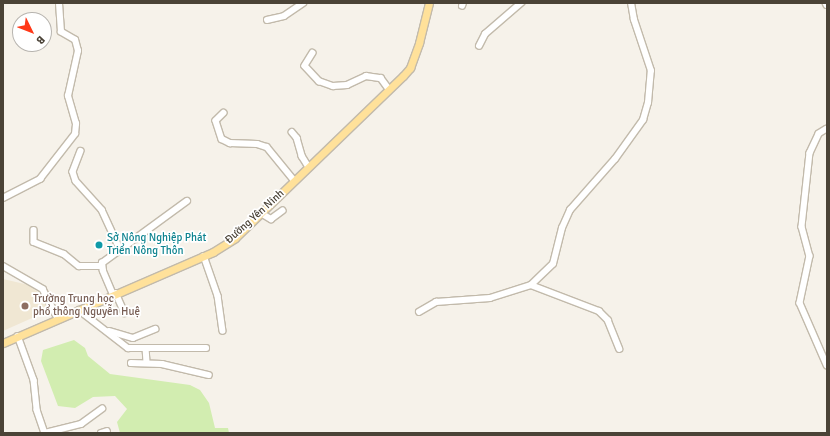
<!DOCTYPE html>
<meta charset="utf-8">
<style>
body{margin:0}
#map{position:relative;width:830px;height:436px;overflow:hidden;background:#f6f2ea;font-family:Signika,sans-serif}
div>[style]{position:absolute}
.education>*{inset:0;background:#f0e7d3}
.green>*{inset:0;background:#d2edb0}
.roads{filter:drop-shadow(1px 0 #c2baab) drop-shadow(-1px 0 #c2baab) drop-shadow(0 1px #c2baab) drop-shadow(0 -1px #c2baab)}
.minor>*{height:5.5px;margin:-2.75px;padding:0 2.75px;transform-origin:2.75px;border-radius:2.75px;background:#fff}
.major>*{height:7px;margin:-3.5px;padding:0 3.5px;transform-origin:3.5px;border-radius:3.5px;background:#ffe19a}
.dots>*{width:11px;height:11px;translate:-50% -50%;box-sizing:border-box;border:2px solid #fff;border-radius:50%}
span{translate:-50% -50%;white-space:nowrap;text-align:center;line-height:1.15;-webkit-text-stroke:3.5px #fff;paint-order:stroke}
.street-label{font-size:11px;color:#4b4337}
.culture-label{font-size:11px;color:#0d838f}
.left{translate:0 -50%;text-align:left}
.education-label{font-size:11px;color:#785e54}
.frame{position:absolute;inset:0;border:4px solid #4b4337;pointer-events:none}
.north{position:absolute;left:12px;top:12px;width:40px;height:40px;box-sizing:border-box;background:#fff;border:1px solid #b7b4af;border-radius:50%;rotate:133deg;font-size:11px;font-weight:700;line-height:16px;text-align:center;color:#4b4337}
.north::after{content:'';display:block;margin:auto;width:14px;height:18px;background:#ff3818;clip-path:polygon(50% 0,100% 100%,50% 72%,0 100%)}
</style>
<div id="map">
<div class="education">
<div style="clip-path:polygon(3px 279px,29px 285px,39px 293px,50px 310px,3px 331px)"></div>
</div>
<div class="green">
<div style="clip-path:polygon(74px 340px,85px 348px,88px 356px,110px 374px,190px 385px,200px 390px,209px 403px,215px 428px,228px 428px,229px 433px,120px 433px,117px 422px,127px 409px,115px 396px,93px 397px,75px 408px,58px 406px,41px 361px,43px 350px)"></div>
</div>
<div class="roads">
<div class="minor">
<div style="left:826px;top:3px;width:2px;rotate:63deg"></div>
<div style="left:462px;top:6px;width:3px;rotate:-72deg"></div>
<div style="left:267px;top:20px;width:17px;rotate:-13deg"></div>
<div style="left:284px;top:16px;width:23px;rotate:-34deg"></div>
<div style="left:479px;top:46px;width:13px;rotate:-63deg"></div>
<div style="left:485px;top:34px;width:48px;rotate:-40.7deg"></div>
<div style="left:313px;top:53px;width:15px;rotate:122deg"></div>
<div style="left:305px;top:66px;width:21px;rotate:47deg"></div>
<div style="left:319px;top:81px;width:15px;rotate:20deg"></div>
<div style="left:333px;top:86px;width:14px;rotate:-4deg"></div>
<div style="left:347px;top:85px;width:21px;rotate:-25deg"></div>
<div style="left:366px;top:76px;width:15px;rotate:8deg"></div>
<div style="left:381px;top:78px;width:14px;rotate:54deg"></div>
<div style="left:224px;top:113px;width:11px;rotate:135deg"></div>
<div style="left:216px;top:121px;width:19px;rotate:72deg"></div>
<div style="left:222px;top:139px;width:9px;rotate:27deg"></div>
<div style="left:230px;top:143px;width:27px;rotate:2deg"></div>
<div style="left:257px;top:144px;width:10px;rotate:17deg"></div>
<div style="left:267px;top:147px;width:43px;rotate:50.7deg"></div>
<div style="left:827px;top:129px;width:9px;rotate:148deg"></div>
<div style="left:819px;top:134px;width:21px;rotate:115deg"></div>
<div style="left:810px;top:153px;width:74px;rotate:96.2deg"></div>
<div style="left:802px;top:227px;width:30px;rotate:75deg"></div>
<div style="left:810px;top:256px;width:48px;rotate:102deg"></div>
<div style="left:800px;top:303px;width:68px;rotate:66.5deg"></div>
<div style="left:292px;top:132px;width:8px;rotate:50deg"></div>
<div style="left:297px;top:138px;width:19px;rotate:74deg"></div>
<div style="left:302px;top:156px;width:13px;rotate:58deg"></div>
<div style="left:81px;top:151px;width:22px;rotate:111deg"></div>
<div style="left:73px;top:172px;width:9px;rotate:72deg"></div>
<div style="left:76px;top:181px;width:39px;rotate:48deg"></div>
<div style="left:102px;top:210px;width:43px;rotate:65.2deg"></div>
<div style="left:3px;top:198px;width:42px;rotate:-27.2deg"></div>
<div style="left:40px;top:179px;width:57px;rotate:-52.1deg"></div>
<div style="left:75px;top:134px;width:10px;rotate:-84deg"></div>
<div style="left:76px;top:124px;width:29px;rotate:-106deg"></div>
<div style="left:68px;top:96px;width:46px;rotate:-77.5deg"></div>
<div style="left:78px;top:51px;width:11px;rotate:-105deg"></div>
<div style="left:75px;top:40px;width:16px;rotate:-150deg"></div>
<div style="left:61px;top:32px;width:29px;rotate:-94deg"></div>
<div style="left:261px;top:213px;width:12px;rotate:31deg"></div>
<div style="left:271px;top:219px;width:14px;rotate:-36deg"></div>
<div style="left:34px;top:230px;width:12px;rotate:90deg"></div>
<div style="left:34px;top:242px;width:32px;rotate:22deg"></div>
<div style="left:64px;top:254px;width:19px;rotate:39deg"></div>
<div style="left:79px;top:266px;width:22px"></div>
<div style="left:204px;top:256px;width:42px;rotate:70.7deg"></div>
<div style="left:218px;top:296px;width:35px;rotate:82deg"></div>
<div style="left:3px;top:266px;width:46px;rotate:29.9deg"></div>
<div style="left:43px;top:289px;width:33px;rotate:63deg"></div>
<div style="left:531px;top:285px;width:30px;rotate:-44deg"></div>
<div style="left:553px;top:264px;width:37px;rotate:-76deg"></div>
<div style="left:562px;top:228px;width:20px;rotate:-66deg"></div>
<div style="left:570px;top:210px;width:68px;rotate:-48.6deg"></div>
<div style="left:615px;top:159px;width:48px;rotate:-54.3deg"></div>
<div style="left:643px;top:120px;width:18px;rotate:-74deg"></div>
<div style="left:648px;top:103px;width:32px;rotate:-85deg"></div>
<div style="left:651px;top:71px;width:54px;rotate:-108.4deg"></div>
<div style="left:634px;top:20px;width:17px;rotate:-100deg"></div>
<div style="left:116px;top:293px;width:22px;rotate:66deg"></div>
<div style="left:113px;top:295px;width:26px;rotate:-113deg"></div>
<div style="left:103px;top:271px;width:8px;rotate:-97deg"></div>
<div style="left:102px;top:263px;width:105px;rotate:-36.1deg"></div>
<div style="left:79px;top:310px;width:62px;rotate:37.8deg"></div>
<div style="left:128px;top:348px;width:78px"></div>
<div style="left:419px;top:312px;width:20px;rotate:-30deg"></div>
<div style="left:436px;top:302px;width:54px;rotate:-4.2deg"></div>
<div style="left:490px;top:298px;width:43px;rotate:-17.6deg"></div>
<div style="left:531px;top:285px;width:73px;rotate:20.9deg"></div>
<div style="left:599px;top:311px;width:13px;rotate:45deg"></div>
<div style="left:608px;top:320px;width:31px;rotate:68deg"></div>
<div style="left:109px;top:331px;width:25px;rotate:16deg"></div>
<div style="left:133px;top:338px;width:24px;rotate:-22deg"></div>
<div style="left:18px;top:336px;width:47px;rotate:70deg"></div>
<div style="left:34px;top:380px;width:30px;rotate:84deg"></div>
<div style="left:37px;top:410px;width:24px;rotate:71deg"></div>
<div style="left:146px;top:348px;width:15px;rotate:86deg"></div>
<div style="left:131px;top:363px;width:31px;rotate:2deg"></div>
<div style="left:162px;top:364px;width:48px;rotate:13.2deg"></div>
<div style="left:45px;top:433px;width:37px;rotate:-14deg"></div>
<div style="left:81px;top:424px;width:26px;rotate:-36deg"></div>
<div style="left:101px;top:433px;width:6px;rotate:-18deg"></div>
</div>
<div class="major">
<div style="left:3px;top:343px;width:229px;rotate:-23.4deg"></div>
<div style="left:213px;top:252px;width:26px;rotate:-32deg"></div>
<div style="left:235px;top:238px;width:233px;rotate:-44deg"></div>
<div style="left:403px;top:76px;width:11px;rotate:-49deg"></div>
<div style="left:410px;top:68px;width:27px;rotate:-70deg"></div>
<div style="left:419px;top:43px;width:41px;rotate:-76deg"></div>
</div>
</div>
<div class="dots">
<div style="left:99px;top:245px;background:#0f9aa8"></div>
<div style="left:25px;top:306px;background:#8d6e63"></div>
</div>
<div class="street-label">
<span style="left:255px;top:217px;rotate:-42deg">Đường Yên Ninh</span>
</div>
<div class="culture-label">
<span class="left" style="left:107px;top:245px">Sở Nông Nghiệp Phát<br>Triển Nông Thôn</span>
</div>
<div class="education-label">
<span class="left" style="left:33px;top:306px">Trường Trung học<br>phổ thông Nguyễn Huệ</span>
</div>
<div class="frame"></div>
<div class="north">B</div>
</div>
